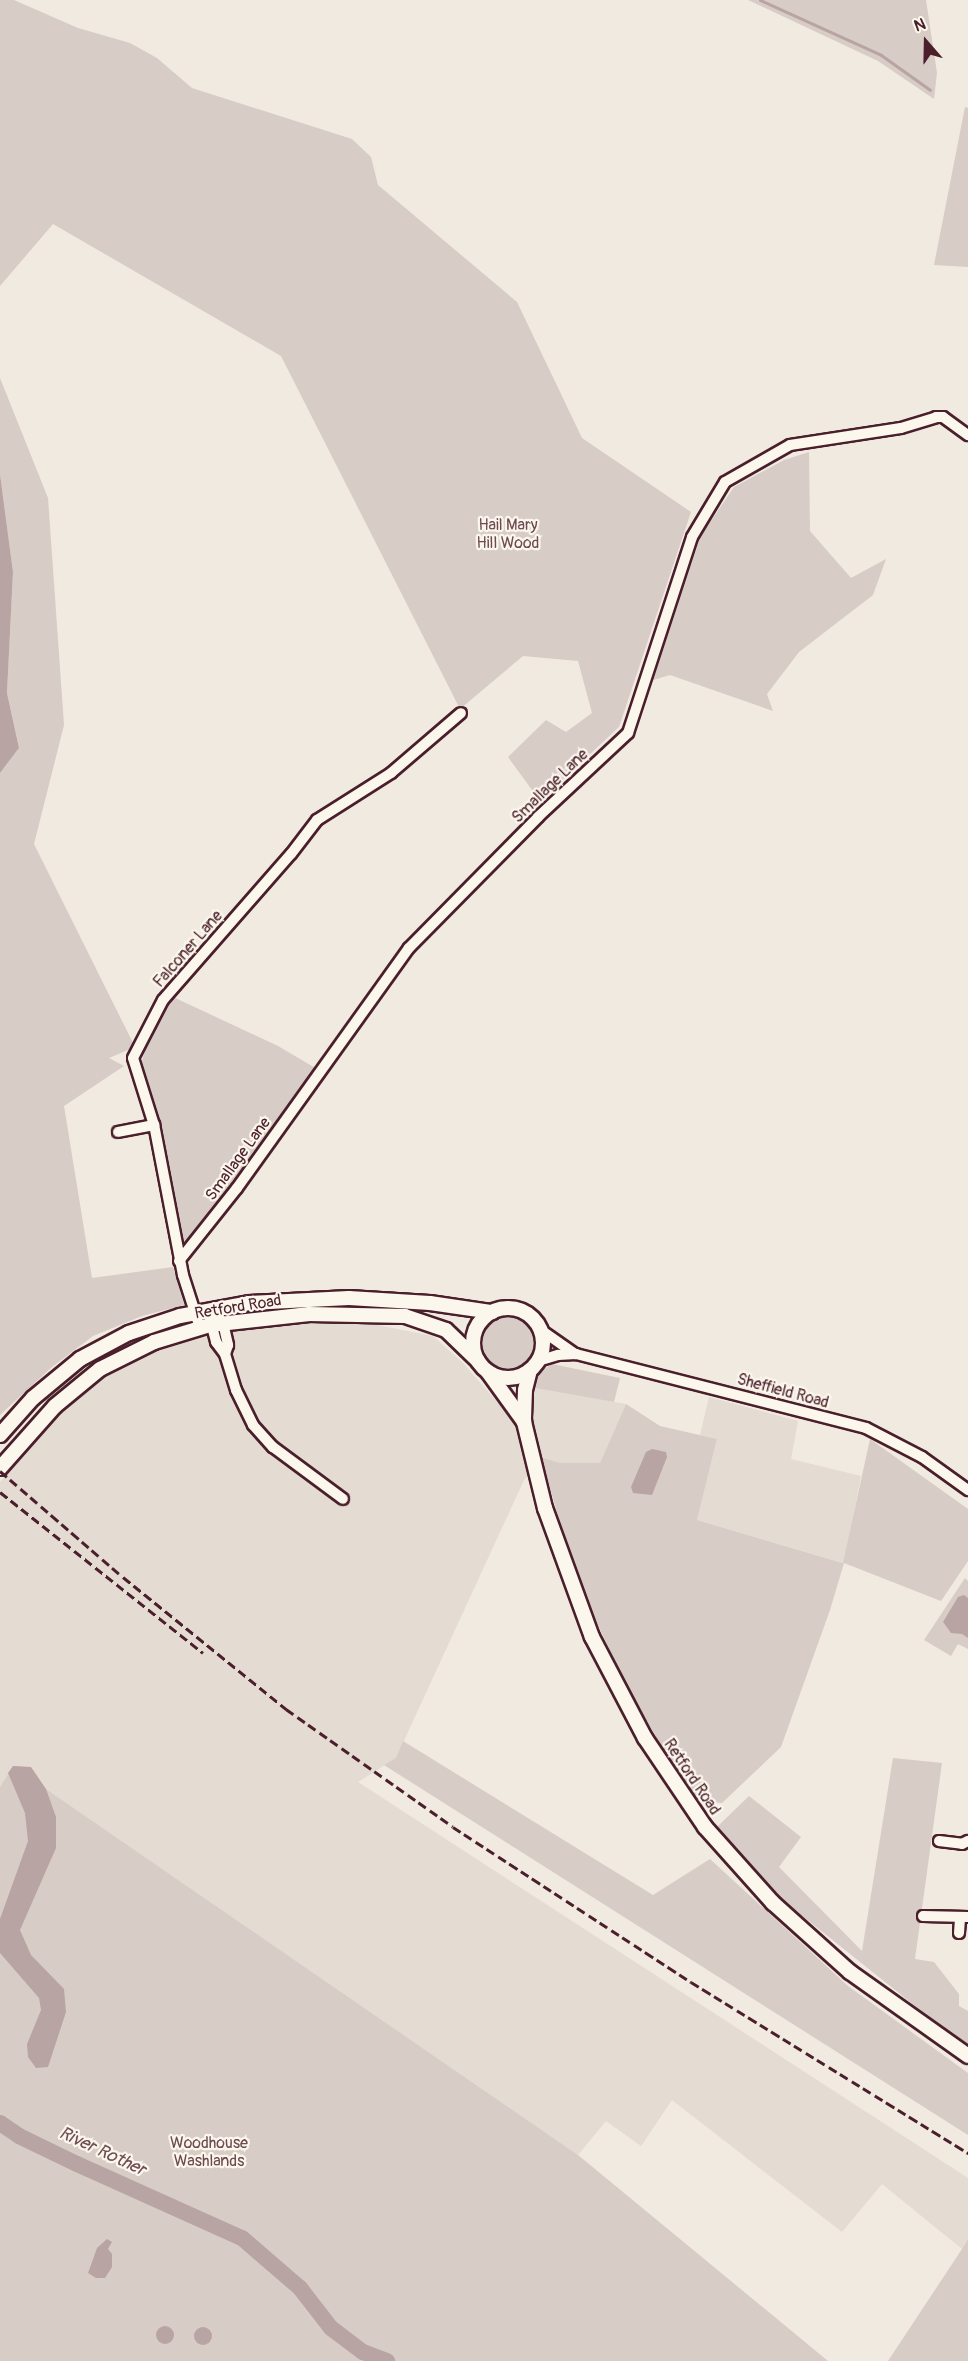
<!DOCTYPE html>
<style>
body{margin:0}
#map{position:relative;width:968px;height:2361px;overflow:hidden;background:#f0eae0;font-family:Pangolin,sans-serif}
div>[style]{position:absolute}
.built>*{inset:0;background:#e4dbd2}
.green>*{inset:0;background:#d8ccc6}
.round{border-radius:50%}
.water>*{inset:0;background:#b8a4a2}
.stream>*{height:3px;margin:-1.5px;padding:0 1.5px;transform-origin:1.5px;border-radius:1.5px;background:#b8a4a2}
.river>*{height:16px;margin:-8px;padding:0 8px;transform-origin:8px;border-radius:8px;background:#b8a4a2}
.roads{filter:drop-shadow(2px 0 #4a1f2b) drop-shadow(-2px 0 #4a1f2b) drop-shadow(0 2px #4a1f2b) drop-shadow(0 -2px #4a1f2b)}
.minor>*{height:10px;margin:-5px;padding:0 5px;transform-origin:5px;border-radius:5px;background:#fbf7ec}
.major>*{height:14px;margin:-7px;padding:0 7px;transform-origin:7px;border-radius:7px;background:#fbf7ec}
.major>.ring{margin:-7px;padding:0;box-sizing:content-box;background:none;border:14px solid #fbf7ec;border-radius:50%}
.rail>*{height:3px;margin-top:-1.5px;transform-origin:0;background:repeating-linear-gradient(90deg,#4a1f2b 0 9px,transparent 0 13.5px)}
span{translate:-50% -50%;white-space:nowrap;text-align:center;line-height:1.15;-webkit-text-stroke:4.5px #fbf7ec;paint-order:stroke}
.park-label{font-size:16px;color:#6e4a52}
.street-label{font-size:16px;color:#4a1f2b}
.water-label{font-size:18px;color:#704e55;font-style:italic}
.north{position:absolute;left:896px;top:12px;width:60px;height:60px;-webkit-text-stroke:4px #fbf7ec;paint-order:stroke;rotate:340deg;font-size:16px;font-weight:700;line-height:24px;text-align:center;color:#4a1f2b}
.north::after{content:'';display:block;margin:auto;width:21px;height:27px;background:#4a1f2b;clip-path:polygon(50% 0,100% 100%,50% 72%,0 100%)}
</style>
<div id="map">
<div class="built">
<div style="clip-path:polygon(362px 1322px,433px 1336px,462px 1362px,500px 1405px,535px 1388px,626px 1404px,600px 1463px,560px 1463px,542px 1457px,524px 1480px,396px 1758px,358px 1782px,968px 2178px,968px 2239px,962px 2249px,882px 2184px,842px 2232px,672px 2100px,641px 2146px,606px 2121px,578px 2155px,46px 1789px,31px 1767px,13px 1766px,0 1787px,0 1482px,76px 1395px,115px 1367px,168px 1344px,226px 1330px,294px 1323px)"></div>
<div style="clip-path:polygon(709px 1397px,798px 1421px,791px 1459px,861px 1476px,844px 1563px,697px 1520px,717px 1439px,700px 1435px)"></div>
</div>
<div class="green">
<div style="clip-path:polygon(0 0,14px 0,78px 28px,130px 43px,157px 58px,192px 88px,352px 139px,371px 157px,378px 185px,517px 302px,582px 438px,691px 512px,619px 727px,540px 801px,508px 757px,546px 720px,566px 732px,592px 713px,578px 661px,523px 656px,460px 709px,281px 356px,53px 224px,0 286px)"></div>
<div style="clip-path:polygon(748px 0,926px 0,937px 73px,934px 99px,878px 61px)"></div>
<div style="clip-path:polygon(965px 107px,968px 108px,968px 267px,934px 265px)"></div>
<div style="clip-path:polygon(0 378px,48px 498px,64px 725px,34px 844px,135px 1047px,109px 1058px,124px 1066px,64px 1106px,92px 1278px,173px 1267px,184px 1305px,142px 1316px,93px 1336px,52px 1367px,0 1415px,0 773px,19px 748px,7px 693px,13px 572px,0 474px)"></div>
<div style="clip-path:polygon(809px 452px,810px 531px,851px 578px,886px 559px,873px 595px,799px 652px,767px 694px,773px 711px,670px 675px,653px 680px,700px 537px,734px 487px,784px 460px)"></div>
<div style="clip-path:polygon(171px 996px,278px 1046px,317px 1069px,186px 1245px,183px 1244px,179px 1229px,159px 1123px,141px 1065px,147px 1042px)"></div>
<div class="round" style="left:481px;top:1316px;width:54px;height:54px"></div>
<div style="clip-path:polygon(552px 1364px,620px 1378px,614px 1402px,535px 1388px,538px 1373px)"></div>
<div style="clip-path:polygon(626px 1404px,660px 1426px,717px 1439px,697px 1520px,843px 1563px,870px 1439px,968px 1509px,968px 1561px,941px 1601px,844px 1563px,830px 1610px,781px 1747px,722px 1803px,699px 1801px,660px 1744px,622px 1676px,577px 1581px,541px 1457px,560px 1463px,600px 1463px)"></div>
<div style="clip-path:polygon(965px 1578px,968px 1581px,968px 1649px,958px 1644px,951px 1656px,924px 1640px)"></div>
<div style="clip-path:polygon(403px 1741px,653px 1895px,710px 1859px,848px 1986px,968px 2073px,968px 2135px,384px 1765px,396px 1758px)"></div>
<div style="clip-path:polygon(893px 1758px,942px 1763px,915px 1959px,934px 1962px,959px 1994px,959px 2006px,968px 2011px,968px 2045px,954px 2037px,785px 1902px,717px 1827px,749px 1796px,801px 1837px,779px 1867px,862px 1951px)"></div>
<div style="clip-path:polygon(13px 1766px,31px 1767px,46px 1789px,578px 2155px,828px 2361px,0 2361px,0 1787px)"></div>
<div style="clip-path:polygon(968px 2239px,968px 2361px,888px 2361px,962px 2249px)"></div>
</div>
<div class="water">
<div style="clip-path:polygon(0 474px,13px 572px,7px 693px,19px 748px,0 773px)"></div>
<div style="clip-path:polygon(652px 1449px,666px 1452px,667px 1457px,652px 1495px,633px 1493px,631px 1487px,646px 1452px)"></div>
<div style="clip-path:polygon(964px 1595px,968px 1598px,968px 1638px,962px 1634px,951px 1633px,943px 1622px,958px 1597px)"></div>
<div style="clip-path:polygon(13px 1766px,31px 1767px,46px 1789px,56px 1817px,56px 1848px,20px 1930px,31px 1955px,64px 1989px,66px 2012px,48px 2067px,36px 2068px,28px 2057px,27px 2044px,41px 2010px,39px 1998px,0 1953px,0 1919px,28px 1841px,25px 1813px,8px 1773px)"></div>
<div style="clip-path:polygon(107px 2239px,112px 2242px,108px 2249px,112px 2254px,112px 2267px,105px 2278px,96px 2278px,88px 2273px,97px 2248px)"></div>
<div class="round" style="left:156px;top:2326px;width:18px;height:18px"></div>
<div class="round" style="left:194px;top:2327px;width:18px;height:18px"></div>
</div>
<div class="stream">
<div style="left:760px;top:0;width:133px;rotate:24.4deg"></div>
<div style="left:881px;top:55px;width:60px;rotate:35.5deg"></div>
</div>
<div class="river">
<div style="left:0;top:2123px;width:23px;rotate:34deg"></div>
<div style="left:19px;top:2136px;width:64px;rotate:25.8deg"></div>
<div style="left:77px;top:2164px;width:181px;rotate:24.2deg"></div>
<div style="left:242px;top:2238px;width:77px;rotate:40.8deg"></div>
<div style="left:300px;top:2288px;width:51px;rotate:52.2deg"></div>
<div style="left:331px;top:2328px;width:40px;rotate:37deg"></div>
<div style="left:363px;top:2352px;width:26px;rotate:21deg"></div>
</div>
<div class="roads">
<div class="minor">
<div style="left:118px;top:1132px;width:37px;rotate:-11deg"></div>
<div style="left:179px;top:1261px;width:93px;rotate:-51.5deg"></div>
<div style="left:237px;top:1188px;width:295px;rotate:-54.4deg"></div>
<div style="left:409px;top:948px;width:184px;rotate:-45.4deg"></div>
<div style="left:538px;top:817px;width:123px;rotate:-43deg"></div>
<div style="left:628px;top:733px;width:206px;rotate:-71.9deg"></div>
<div style="left:692px;top:537px;width:64px;rotate:-59deg"></div>
<div style="left:725px;top:482px;width:75px;rotate:-29.6deg"></div>
<div style="left:790px;top:445px;width:112px;rotate:-8.7deg"></div>
<div style="left:901px;top:428px;width:37px;rotate:-17deg"></div>
<div style="left:936px;top:417px;width:7px"></div>
<div style="left:943px;top:417px;width:31px;rotate:36deg"></div>
<div style="left:212px;top:1309px;width:18px;rotate:52deg"></div>
<div style="left:223px;top:1323px;width:23px;rotate:77deg"></div>
<div style="left:228px;top:1345px;width:9px;rotate:108deg"></div>
<div style="left:210px;top:1319px;width:24px;rotate:75deg"></div>
<div style="left:216px;top:1342px;width:15px;rotate:53deg"></div>
<div style="left:225px;top:1354px;width:38px;rotate:73deg"></div>
<div style="left:236px;top:1390px;width:39px;rotate:64deg"></div>
<div style="left:253px;top:1425px;width:30px;rotate:48deg"></div>
<div style="left:273px;top:1447px;width:87px;rotate:36.6deg"></div>
<div style="left:200px;top:1328px;width:56px;rotate:-107.8deg"></div>
<div style="left:183px;top:1275px;width:153px;rotate:-100.9deg"></div>
<div style="left:154px;top:1125px;width:70px;rotate:-107.4deg"></div>
<div style="left:133px;top:1058px;width:65px;rotate:-62.7deg"></div>
<div style="left:163px;top:1000px;width:194px;rotate:-48.8deg"></div>
<div style="left:291px;top:854px;width:43px;rotate:-52.6deg"></div>
<div style="left:317px;top:820px;width:88px;rotate:-32.4deg"></div>
<div style="left:391px;top:773px;width:92px;rotate:-40.6deg"></div>
<div style="left:541px;top:1330px;width:42px;rotate:35.2deg"></div>
<div style="left:538px;top:1361px;width:21px;rotate:-17deg"></div>
<div style="left:558px;top:1355px;width:18px;rotate:-3deg"></div>
<div style="left:576px;top:1354px;width:299px;rotate:14.3deg"></div>
<div style="left:866px;top:1428px;width:63px;rotate:27.4deg"></div>
<div style="left:922px;top:1457px;width:57px;rotate:35.7deg"></div>
<div style="left:939px;top:1841px;width:23px;rotate:7deg"></div>
<div style="left:962px;top:1844px;width:7px;rotate:-27deg"></div>
<div style="left:923px;top:1916px;width:45px;rotate:1.3deg"></div>
<div style="left:959px;top:1933px;width:15px;rotate:-86deg"></div>
</div>
<div class="major">
<div class="ring" style="left:473px;top:1308px;width:56px;height:56px"></div>
<div style="left:530px;top:1370px;width:21px;rotate:104deg"></div>
<div style="left:525px;top:1390px;width:32px;rotate:92deg"></div>
<div style="left:524px;top:1422px;width:89px;rotate:76.3deg"></div>
<div style="left:545px;top:1508px;width:137px;rotate:70deg"></div>
<div style="left:592px;top:1637px;width:114px;rotate:62.3deg"></div>
<div style="left:645px;top:1738px;width:107px;rotate:56deg"></div>
<div style="left:705px;top:1827px;width:102px;rotate:48.2deg"></div>
<div style="left:773px;top:1903px;width:103px;rotate:41.9deg"></div>
<div style="left:850px;top:1972px;width:145px;rotate:35.4deg"></div>
<div style="left:488px;top:1372px;width:62px;rotate:54.2deg"></div>
<div style="left:0;top:1435px;width:50px;rotate:-48.3deg"></div>
<div style="left:33px;top:1398px;width:61px;rotate:-39.7deg"></div>
<div style="left:80px;top:1359px;width:55px;rotate:-28deg"></div>
<div style="left:129px;top:1333px;width:54px;rotate:-18.4deg"></div>
<div style="left:180px;top:1316px;width:70px;rotate:-10.7deg"></div>
<div style="left:249px;top:1303px;width:100px;rotate:-2.9deg"></div>
<div style="left:349px;top:1298px;width:81px;rotate:3.5deg"></div>
<div style="left:430px;top:1303px;width:63px;rotate:8.3deg"></div>
<div style="left:0;top:1468px;width:83px;rotate:-48.4deg"></div>
<div style="left:55px;top:1406px;width:58px;rotate:-39.4deg"></div>
<div style="left:100px;top:1369px;width:60px;rotate:-26.6deg"></div>
<div style="left:154px;top:1342px;width:59px;rotate:-16.9deg"></div>
<div style="left:210px;top:1325px;width:100px;rotate:-6.3deg"></div>
<div style="left:309px;top:1314px;width:96px;rotate:1.2deg"></div>
<div style="left:405px;top:1316px;width:43px;rotate:18.9deg"></div>
<div style="left:446px;top:1330px;width:45px;rotate:44.1deg"></div>
</div>
</div>
<div class="rail">
<div style="left:0;top:1471px;width:162px;rotate:40.8deg"></div>
<div style="left:123px;top:1577px;width:210px;rotate:39deg"></div>
<div style="left:286px;top:1709px;width:204px;rotate:35.2deg"></div>
<div style="left:453px;top:1827px;width:284px;rotate:33.1deg"></div>
<div style="left:691px;top:1982px;width:326px;rotate:31.7deg"></div>
<div style="left:0;top:1492px;width:259px;rotate:38.4deg"></div>
</div>
<div class="park-label">
<span style="left:508px;top:534px">Hail Mary<br>Hill Wood</span>
<span style="left:209px;top:2152px">Woodhouse<br>Washlands</span>
</div>
<div class="street-label">
<span style="left:550px;top:786px;rotate:-44deg">Smallage Lane</span>
<span style="left:188px;top:949px;rotate:-49deg">Falconer Lane</span>
<span style="left:238px;top:1159px;rotate:-54deg">Smallage Lane</span>
<span style="left:238px;top:1307px;rotate:-9deg">Retford Road</span>
<span style="left:783px;top:1391px;rotate:15deg">Sheffield Road</span>
<span style="left:692px;top:1777px;rotate:56deg">Retford Road</span>
</div>
<div class="water-label">
<span style="left:102px;top:2152px;rotate:25deg">River Rother</span>
</div>
<div class="north">N</div>
</div>
